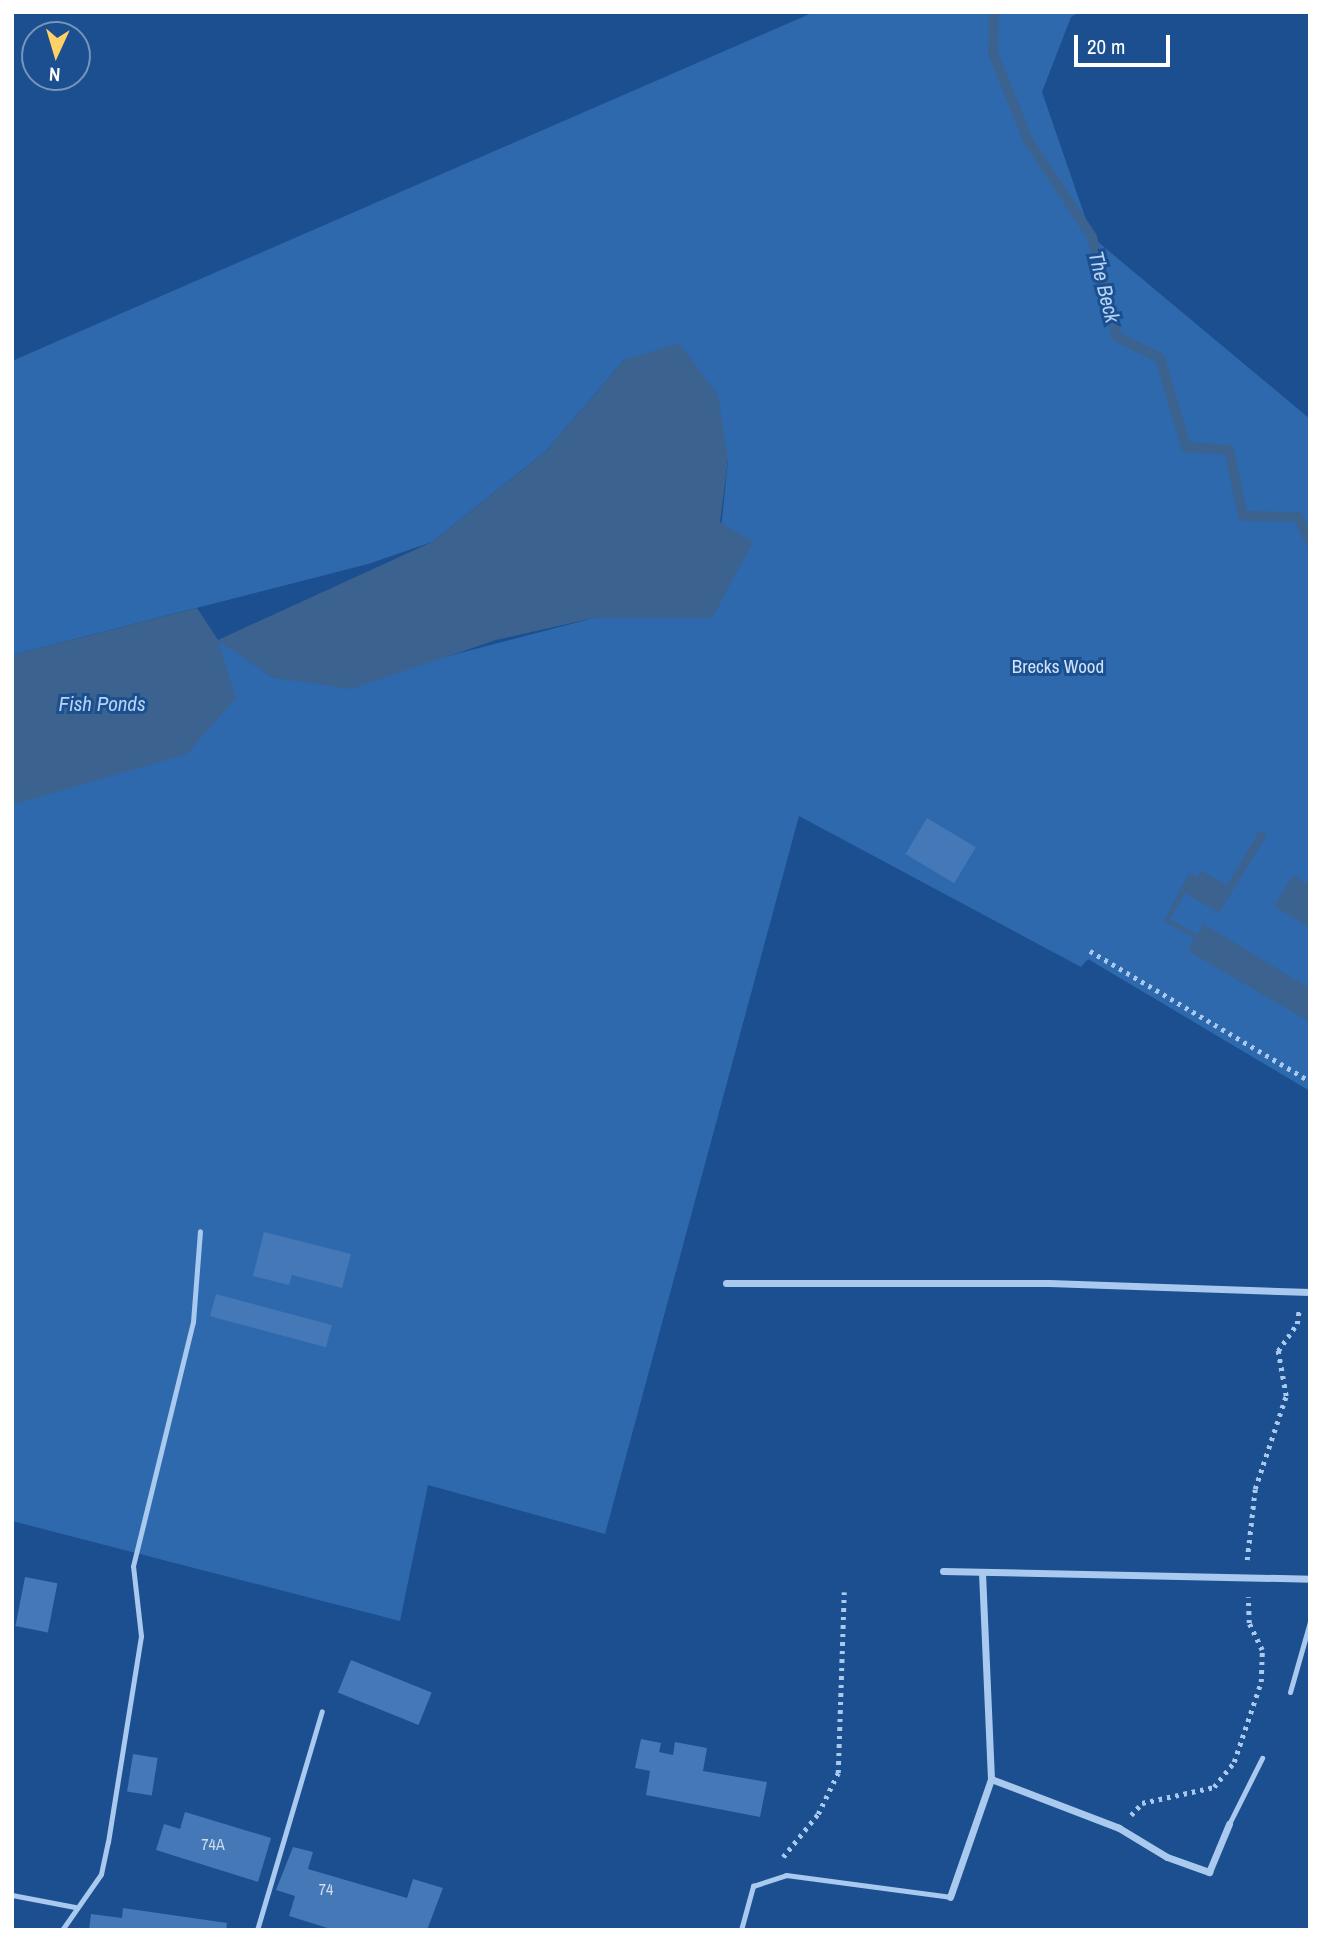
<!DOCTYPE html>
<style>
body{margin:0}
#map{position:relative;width:1322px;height:1942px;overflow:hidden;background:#1b4f8f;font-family:"Archivo Narrow",sans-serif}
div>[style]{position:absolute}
.green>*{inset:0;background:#2e69ad}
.water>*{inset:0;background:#3c6290}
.stream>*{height:10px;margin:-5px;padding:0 5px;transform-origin:5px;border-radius:5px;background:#3c6290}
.building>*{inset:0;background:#4478b7;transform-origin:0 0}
.path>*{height:4.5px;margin-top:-2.25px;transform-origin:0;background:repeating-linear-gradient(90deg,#a9c9ee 0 3.5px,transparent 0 8.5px)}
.service>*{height:5px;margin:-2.5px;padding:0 2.5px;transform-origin:2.5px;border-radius:2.5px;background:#a9c9ee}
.minor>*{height:7px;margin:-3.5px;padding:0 3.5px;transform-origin:3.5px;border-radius:3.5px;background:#a9c9ee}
span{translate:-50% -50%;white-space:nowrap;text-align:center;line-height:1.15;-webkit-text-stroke:6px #1b4f8f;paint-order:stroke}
.number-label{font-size:16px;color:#d0dded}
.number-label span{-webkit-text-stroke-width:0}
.park-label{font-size:19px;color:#cfe3fa}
.water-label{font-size:21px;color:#b5d3f5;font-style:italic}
.frame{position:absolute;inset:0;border:14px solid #fff;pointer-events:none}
.north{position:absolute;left:21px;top:21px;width:70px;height:70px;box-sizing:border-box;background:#1b4f8f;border:2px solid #7695bc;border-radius:50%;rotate:184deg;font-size:19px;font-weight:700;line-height:28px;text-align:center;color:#fff}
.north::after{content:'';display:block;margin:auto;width:24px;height:32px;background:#ffd166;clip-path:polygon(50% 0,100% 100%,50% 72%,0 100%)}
.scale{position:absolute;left:1074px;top:35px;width:96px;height:32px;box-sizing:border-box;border:4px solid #fff;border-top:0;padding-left:9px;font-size:21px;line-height:24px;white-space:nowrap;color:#fff;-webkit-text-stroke:5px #1b4f8f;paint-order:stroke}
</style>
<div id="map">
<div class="green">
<div style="clip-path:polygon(814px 12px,1079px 12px,1071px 17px,1042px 92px,1092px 237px,1310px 419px,1310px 1091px,1088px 959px,1081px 967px,799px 816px,605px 1534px,428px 1485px,400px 1621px,12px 1521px,12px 805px,65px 786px,218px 640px,274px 678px,429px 661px,594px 618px,712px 618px,728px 460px,624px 360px,546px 451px,432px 542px,368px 564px,12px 655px,12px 361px)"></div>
</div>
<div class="water">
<div style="clip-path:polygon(679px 343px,718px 395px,728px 460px,720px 522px,753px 542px,712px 618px,594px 618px,496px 640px,351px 689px,274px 678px,218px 641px,236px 698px,187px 754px,12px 805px,12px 655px,197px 608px,218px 640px,432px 542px,546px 451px,624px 360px)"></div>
<div style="clip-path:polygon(1260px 830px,1267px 835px,1219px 913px,1185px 893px,1170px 919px,1197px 935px,1204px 924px,1309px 988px,1310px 1022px,1188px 951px,1194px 939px,1164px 921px,1189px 873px,1197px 877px,1201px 871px,1227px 885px)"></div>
<div style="clip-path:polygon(1293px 875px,1310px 885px,1310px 928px,1274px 906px)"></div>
</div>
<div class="stream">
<div style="left:994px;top:12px;width:41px;rotate:91.4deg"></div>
<div style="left:993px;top:53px;width:94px;rotate:68.1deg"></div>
<div style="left:1028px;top:140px;width:116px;rotate:56.6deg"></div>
<div style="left:1092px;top:237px;width:103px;rotate:76deg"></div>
<div style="left:1117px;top:337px;width:48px;rotate:26deg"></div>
<div style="left:1160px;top:358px;width:93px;rotate:73.7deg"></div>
<div style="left:1186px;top:447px;width:43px;rotate:4deg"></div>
<div style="left:1229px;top:450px;width:67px;rotate:78deg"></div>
<div style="left:1243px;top:516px;width:55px;rotate:1deg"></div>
<div style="left:1298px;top:517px;width:28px;rotate:64deg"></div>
</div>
<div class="building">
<div style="left:927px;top:818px;width:57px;height:42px;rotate:31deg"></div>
<div style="clip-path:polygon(264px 1232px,351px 1254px,342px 1288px,292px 1275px,289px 1285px,253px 1276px)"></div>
<div style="left:216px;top:1294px;width:120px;height:23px;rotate:15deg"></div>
<div style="left:25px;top:1577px;width:33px;height:50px;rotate:11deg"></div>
<div style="left:351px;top:1660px;width:87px;height:35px;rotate:22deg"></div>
<div style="clip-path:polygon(641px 1739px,661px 1743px,659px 1752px,673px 1755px,675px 1742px,707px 1748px,703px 1771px,767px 1782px,760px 1817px,646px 1795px,650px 1771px,635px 1768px)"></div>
<div style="left:133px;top:1754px;width:25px;height:38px;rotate:9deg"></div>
<div style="clip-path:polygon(185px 1812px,271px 1838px,258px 1882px,156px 1850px,164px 1824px,180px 1829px)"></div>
<div style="clip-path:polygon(293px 1847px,313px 1852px,308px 1869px,407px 1898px,413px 1879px,443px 1888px,427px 1930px,334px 1930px,289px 1916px,295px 1896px,276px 1890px)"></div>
<div style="clip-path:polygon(123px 1908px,227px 1923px,226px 1930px,89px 1930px,91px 1914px,122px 1918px)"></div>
</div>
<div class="path">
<div style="left:1090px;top:951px;width:256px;rotate:30.6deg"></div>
<div style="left:1247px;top:1560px;width:71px;rotate:-83.6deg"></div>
<div style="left:1255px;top:1489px;width:98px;rotate:-71.6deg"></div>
<div style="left:1286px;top:1396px;width:46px;rotate:-100.1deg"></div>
<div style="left:1278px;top:1351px;width:33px;rotate:-55deg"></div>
<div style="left:1297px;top:1324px;width:14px;rotate:-82deg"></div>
<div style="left:1131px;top:1815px;width:16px;rotate:-47deg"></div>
<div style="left:1142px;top:1803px;width:74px;rotate:-12.5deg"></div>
<div style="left:1214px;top:1787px;width:32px;rotate:-51deg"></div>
<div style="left:1234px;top:1762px;width:84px;rotate:-71.4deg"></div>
<div style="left:1261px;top:1682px;width:32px;rotate:-88deg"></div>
<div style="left:1262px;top:1650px;width:30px;rotate:-116deg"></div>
<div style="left:1249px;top:1623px;width:26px;rotate:-92deg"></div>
<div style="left:783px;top:1857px;width:55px;rotate:-50.9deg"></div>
<div style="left:818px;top:1814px;width:46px;rotate:-64deg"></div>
<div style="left:838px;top:1773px;width:181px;rotate:-88.1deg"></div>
</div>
<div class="service">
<div style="left:1290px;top:1692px;width:73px;rotate:-74.1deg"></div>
<div style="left:1229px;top:1824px;width:74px;rotate:-63.4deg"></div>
<div style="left:12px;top:1895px;width:64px;rotate:10.8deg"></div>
<div style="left:62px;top:1930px;width:68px;rotate:-55.1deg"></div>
<div style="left:101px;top:1874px;width:33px;rotate:-78deg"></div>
<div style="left:108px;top:1842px;width:209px;rotate:-80.9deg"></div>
<div style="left:141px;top:1636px;width:70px;rotate:-96.5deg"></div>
<div style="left:133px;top:1566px;width:251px;rotate:-76.2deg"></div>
<div style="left:193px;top:1322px;width:91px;rotate:-85.6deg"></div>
<div style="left:257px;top:1930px;width:228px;rotate:-73.5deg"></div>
<div style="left:741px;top:1930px;width:46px;rotate:-74.7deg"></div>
<div style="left:753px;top:1886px;width:35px;rotate:-18deg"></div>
<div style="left:786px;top:1875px;width:165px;rotate:7.6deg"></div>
</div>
<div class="minor">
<div style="left:726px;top:1283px;width:323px"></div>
<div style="left:1049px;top:1283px;width:261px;rotate:2deg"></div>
<div style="left:943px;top:1571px;width:367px;rotate:1.2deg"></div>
<div style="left:991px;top:1779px;width:137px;rotate:20.9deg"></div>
<div style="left:1119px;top:1828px;width:56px;rotate:31.1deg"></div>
<div style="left:1167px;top:1857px;width:45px;rotate:19.7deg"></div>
<div style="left:1209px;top:1872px;width:52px;rotate:-67.4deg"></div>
<div style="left:950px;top:1897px;width:125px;rotate:-70.8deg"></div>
<div style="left:991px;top:1779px;width:207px;rotate:-92.5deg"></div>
</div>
<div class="number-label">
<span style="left:213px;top:1844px">74A</span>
<span style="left:326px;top:1889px">74</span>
</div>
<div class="park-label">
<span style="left:1058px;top:667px">Brecks Wood</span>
</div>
<div class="water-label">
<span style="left:1104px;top:287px;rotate:76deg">The Beck</span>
<span style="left:102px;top:704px">Fish Ponds</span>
</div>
<div class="frame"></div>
<div class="north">N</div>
<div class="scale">20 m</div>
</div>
